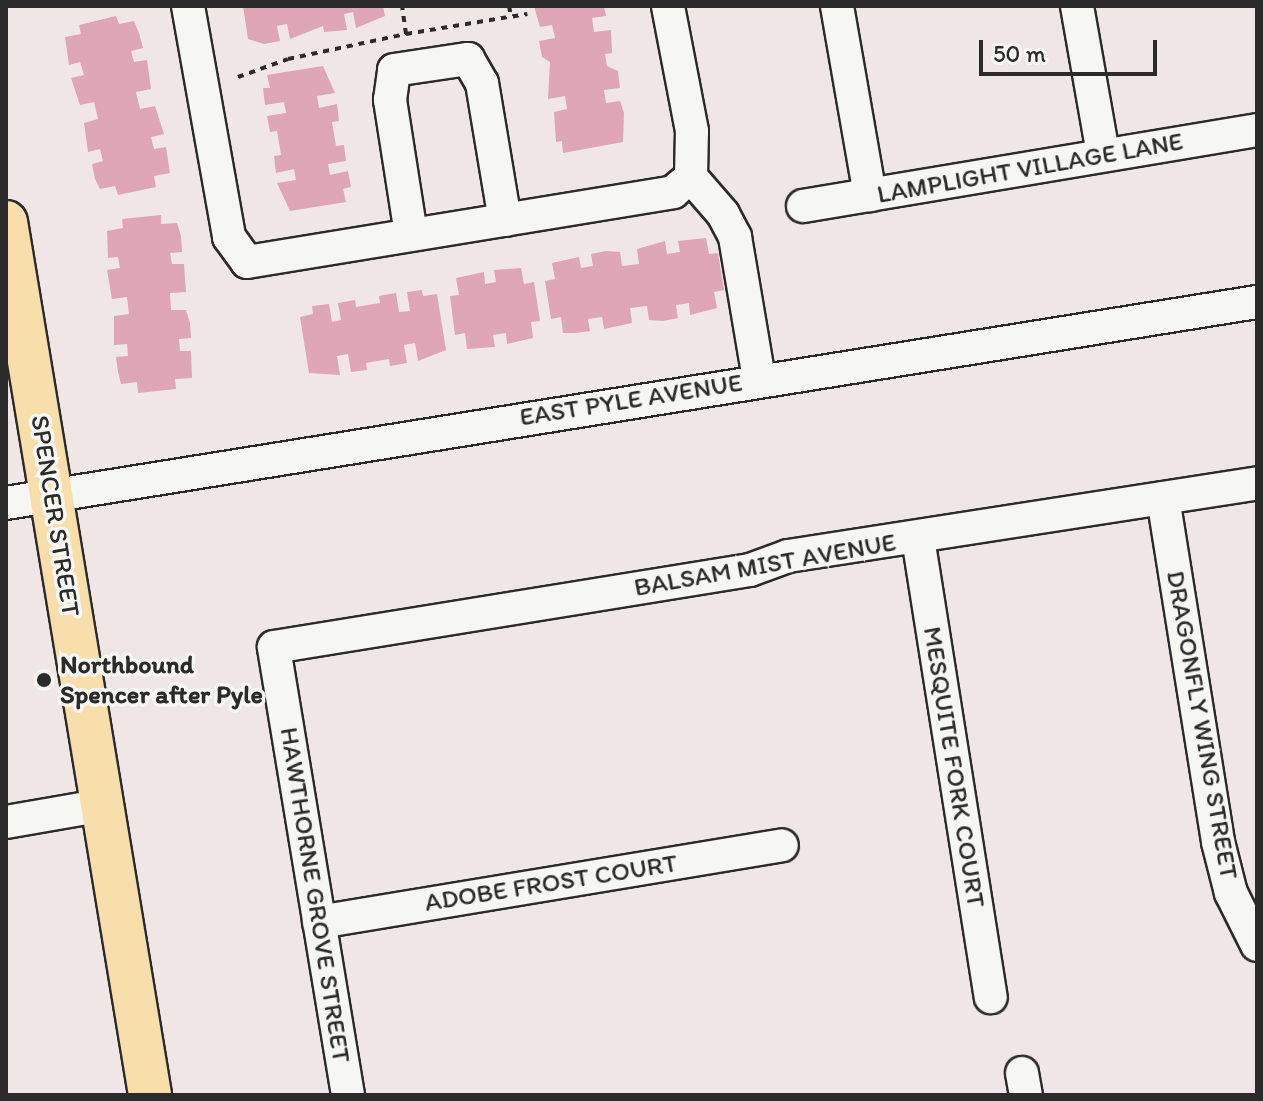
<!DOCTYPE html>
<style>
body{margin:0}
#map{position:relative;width:1263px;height:1101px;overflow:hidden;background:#f1e6e6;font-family:Itim,sans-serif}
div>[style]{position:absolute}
.building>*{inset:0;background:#dea6b7}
.path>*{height:4px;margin-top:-2px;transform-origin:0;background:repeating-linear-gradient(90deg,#2b2b2b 0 6px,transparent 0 12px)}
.roads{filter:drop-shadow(2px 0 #2b2b2b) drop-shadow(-2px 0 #2b2b2b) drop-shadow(0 2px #2b2b2b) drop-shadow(0 -2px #2b2b2b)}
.minor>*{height:32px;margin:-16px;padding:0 16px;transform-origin:16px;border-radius:16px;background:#f6f6f2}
.major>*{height:42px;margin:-21px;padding:0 21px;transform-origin:21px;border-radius:21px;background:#f8deab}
.dots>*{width:22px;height:22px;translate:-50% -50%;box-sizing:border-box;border:4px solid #f6f6f2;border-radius:50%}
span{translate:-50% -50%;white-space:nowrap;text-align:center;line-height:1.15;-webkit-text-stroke:7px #f6f6f2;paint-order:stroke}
.street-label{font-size:26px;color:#2b2b2b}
.poi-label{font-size:26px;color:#2b2b2b;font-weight:700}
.left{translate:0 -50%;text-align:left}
.frame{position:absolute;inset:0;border:8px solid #2b2b2b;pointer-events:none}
.scale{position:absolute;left:979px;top:40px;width:178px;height:36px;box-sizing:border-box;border:4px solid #2b2b2b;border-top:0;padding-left:10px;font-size:24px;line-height:28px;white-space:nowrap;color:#2b2b2b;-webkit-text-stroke:6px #f6f6f2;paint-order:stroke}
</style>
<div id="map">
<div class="building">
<div style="clip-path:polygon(243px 6px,383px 6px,385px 16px,356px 28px,353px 12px,344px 14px,347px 30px,324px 32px,323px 26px,290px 39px,287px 24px,277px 26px,280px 41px,264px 44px,248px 39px)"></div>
<div style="clip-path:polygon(534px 6px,604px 6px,606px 16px,592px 18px,594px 32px,611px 30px,612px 53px,605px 54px,607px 66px,618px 71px,620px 88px,604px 90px,606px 103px,620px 101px,624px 113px,623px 142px,563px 153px,562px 141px,556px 142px,554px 112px,567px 109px,565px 96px,548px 99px,550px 62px,542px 57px,539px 41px,555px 38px,552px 25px,540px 27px)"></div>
<div style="clip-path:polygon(116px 16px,119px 24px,134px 21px,139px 33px,143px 48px,131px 51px,134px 62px,147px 60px,151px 89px,136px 92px,140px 109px,155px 106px,164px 134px,151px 137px,154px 149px,166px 147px,170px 173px,154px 176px,156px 187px,118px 195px,115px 186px,100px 189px,95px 179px,92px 164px,103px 161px,100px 149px,88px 152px,84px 123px,98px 119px,94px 102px,80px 105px,71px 78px,84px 75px,80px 62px,69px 65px,65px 37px,81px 34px,79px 25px)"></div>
<div style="clip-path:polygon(323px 66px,335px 93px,317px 96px,319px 108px,337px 104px,339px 121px,332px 122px,336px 146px,344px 145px,346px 161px,328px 164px,330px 175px,348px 171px,351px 187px,343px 189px,346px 202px,290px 211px,277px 183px,296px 180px,294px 169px,276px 173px,274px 156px,281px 155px,277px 131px,270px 132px,267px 116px,286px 113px,284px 102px,265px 105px,263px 88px,270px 88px,267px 75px)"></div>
<div style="clip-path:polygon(161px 215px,161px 224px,177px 223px,181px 236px,182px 252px,170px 253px,172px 264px,184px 264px,186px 292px,170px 293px,171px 310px,186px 310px,190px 323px,191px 338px,179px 339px,180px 351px,191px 351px,192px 378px,175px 379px,176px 389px,138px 393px,137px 382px,121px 384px,118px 372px,116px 357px,128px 356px,127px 344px,114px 345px,114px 316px,129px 314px,127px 297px,112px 299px,107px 270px,120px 268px,118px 257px,108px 258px,107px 231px,123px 228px,122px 219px)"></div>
<div style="clip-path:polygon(706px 238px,709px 254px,718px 253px,724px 290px,714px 292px,717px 308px,690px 315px,689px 303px,676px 305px,678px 318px,663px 321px,649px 320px,647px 306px,630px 308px,632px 323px,604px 329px,602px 317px,588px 319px,590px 331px,576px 333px,563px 333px,561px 317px,551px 319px,545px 281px,555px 279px,552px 263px,579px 257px,581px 268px,593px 266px,591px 254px,606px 251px,620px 252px,622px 266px,639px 264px,637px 249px,665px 241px,667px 254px,680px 252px,678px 241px)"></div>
<div style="clip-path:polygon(521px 268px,524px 284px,534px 282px,540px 321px,531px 322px,533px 338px,507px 344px,506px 333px,493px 335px,495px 347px,467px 349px,465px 333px,455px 335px,450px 296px,459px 295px,456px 278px,484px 272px,485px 284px,496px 282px,494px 270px)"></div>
<div style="clip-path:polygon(422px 290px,423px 296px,437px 294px,446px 350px,418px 361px,415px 343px,404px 345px,407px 363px,390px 366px,389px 359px,366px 363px,367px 370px,351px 372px,348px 354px,337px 356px,340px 375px,309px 373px,300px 317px,313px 314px,312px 306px,329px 304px,332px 322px,341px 320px,338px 303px,355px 300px,356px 307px,380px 303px,379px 296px,396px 293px,399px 312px,410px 311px,407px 292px)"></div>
</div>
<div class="path">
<div style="left:509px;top:6px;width:10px;rotate:79deg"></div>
<div style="left:406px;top:34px;width:123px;rotate:-9.4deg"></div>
<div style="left:238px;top:77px;width:53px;rotate:-19.8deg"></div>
<div style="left:288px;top:59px;width:121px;rotate:-12deg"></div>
<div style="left:406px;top:34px;width:28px;rotate:-98deg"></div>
</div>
<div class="roads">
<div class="minor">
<div style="left:188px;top:6px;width:235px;rotate:79.9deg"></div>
<div style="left:229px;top:237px;width:31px;rotate:54deg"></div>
<div style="left:247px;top:262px;width:432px;rotate:-9.3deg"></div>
<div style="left:673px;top:192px;width:23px;rotate:-40deg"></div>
<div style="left:691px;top:177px;width:46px;rotate:-88.8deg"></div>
<div style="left:692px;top:131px;width:127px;rotate:-100.9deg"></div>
<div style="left:837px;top:6px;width:192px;rotate:80.1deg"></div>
<div style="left:1077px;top:6px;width:150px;rotate:80deg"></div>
<div style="left:691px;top:177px;width:49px;rotate:49.1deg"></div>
<div style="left:723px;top:214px;width:26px;rotate:62deg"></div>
<div style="left:735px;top:237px;width:144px;rotate:80.4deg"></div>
<div style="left:803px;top:206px;width:460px;rotate:-9.5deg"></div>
<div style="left:411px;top:234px;width:136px;rotate:-98.9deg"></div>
<div style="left:390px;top:100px;width:30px;rotate:-82deg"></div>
<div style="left:394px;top:70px;width:75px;rotate:-8.5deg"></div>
<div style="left:468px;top:59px;width:28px;rotate:60deg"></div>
<div style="left:482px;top:83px;width:139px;rotate:80.5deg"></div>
<div style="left:1163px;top:498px;width:348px;rotate:80.9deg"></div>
<div style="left:1218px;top:842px;width:53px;rotate:75.7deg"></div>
<div style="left:1231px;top:893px;width:58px;rotate:63.4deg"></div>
<div style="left:6px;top:503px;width:1267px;rotate:-9.13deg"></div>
<div style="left:918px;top:538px;width:465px;rotate:81deg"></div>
<div style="left:6px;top:822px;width:98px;rotate:-9.9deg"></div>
<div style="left:319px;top:922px;width:469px;rotate:-9.4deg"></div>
<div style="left:1022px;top:1073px;width:22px;rotate:80deg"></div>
<div style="left:348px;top:1095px;width:454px;rotate:-99.4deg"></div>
<div style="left:274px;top:647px;width:482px;rotate:-9.2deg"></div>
<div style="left:750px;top:570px;width:40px;rotate:-20.2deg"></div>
<div style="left:788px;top:556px;width:475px;rotate:-8.8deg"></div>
</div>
<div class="major">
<div style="left:6px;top:222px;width:885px;rotate:80.63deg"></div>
</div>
</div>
<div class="dots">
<div style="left:44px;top:680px;background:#2b2b2b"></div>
</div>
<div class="street-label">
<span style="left:1030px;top:168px;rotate:-10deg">LAMPLIGHT VILLAGE LANE</span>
<span style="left:631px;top:400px;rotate:-9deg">EAST PYLE AVENUE</span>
<span style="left:55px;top:516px;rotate:81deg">SPENCER STREET</span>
<span style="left:765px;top:565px;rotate:-10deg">BALSAM MIST AVENUE</span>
<span style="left:1202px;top:725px;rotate:80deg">DRAGONFLY WING STREET</span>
<span style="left:954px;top:767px;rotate:81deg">MESQUITE FORK COURT</span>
<span style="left:551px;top:883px;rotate:-9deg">ADOBE FROST COURT</span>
<span style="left:315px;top:895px;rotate:81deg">HAWTHORNE GROVE STREET</span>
</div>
<div class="poi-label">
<span class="left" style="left:60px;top:680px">Northbound<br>Spencer after Pyle</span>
</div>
<div class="frame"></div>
<div class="scale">50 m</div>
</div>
